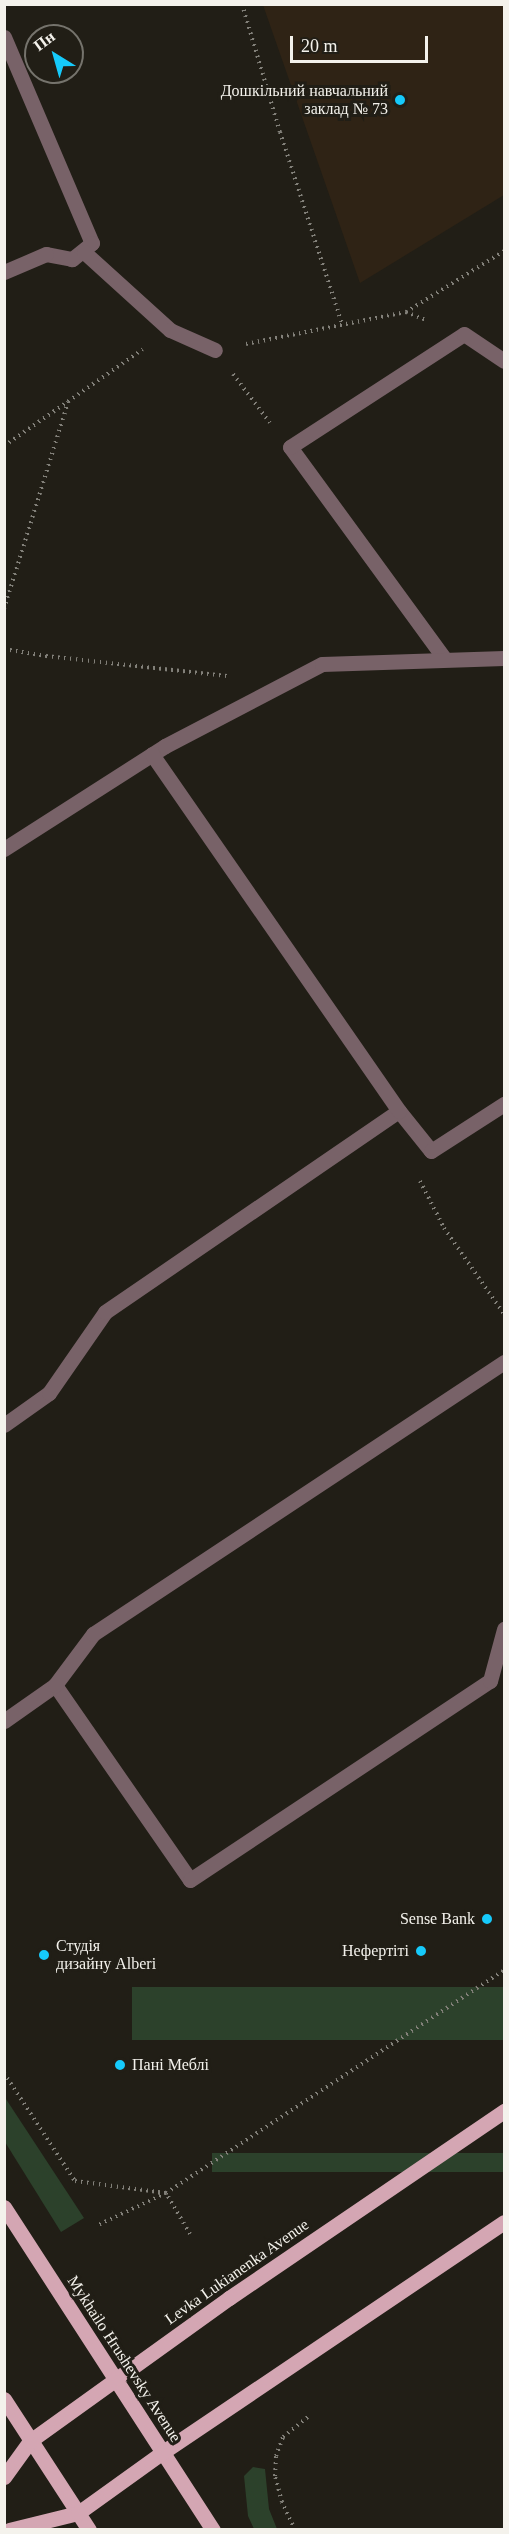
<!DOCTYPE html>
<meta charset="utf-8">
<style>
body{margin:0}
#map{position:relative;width:509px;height:2534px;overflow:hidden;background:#211e16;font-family:Georgia,serif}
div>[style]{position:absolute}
.education>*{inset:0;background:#2f2315}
.green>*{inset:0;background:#2c412b;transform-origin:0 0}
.path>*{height:4px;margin-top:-2px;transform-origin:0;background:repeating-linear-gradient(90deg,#828079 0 1.5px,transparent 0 6px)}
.minor>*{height:15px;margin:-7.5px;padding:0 7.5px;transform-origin:7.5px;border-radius:7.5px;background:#786268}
.major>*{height:15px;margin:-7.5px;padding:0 7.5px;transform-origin:7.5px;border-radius:7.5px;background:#d4a6b3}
.dots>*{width:16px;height:16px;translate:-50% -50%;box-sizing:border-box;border:3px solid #211e16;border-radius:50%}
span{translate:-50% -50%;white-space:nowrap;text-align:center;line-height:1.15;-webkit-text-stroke:6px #211e16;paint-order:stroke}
.poi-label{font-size:16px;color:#f4f2ec}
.right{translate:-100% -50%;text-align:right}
.left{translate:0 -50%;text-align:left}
.street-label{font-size:16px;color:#f4f2ec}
.frame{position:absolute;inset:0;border:6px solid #f4f2ec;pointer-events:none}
.north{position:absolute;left:24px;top:24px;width:60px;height:60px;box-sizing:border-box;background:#211e16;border:2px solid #75736c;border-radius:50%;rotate:323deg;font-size:16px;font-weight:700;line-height:24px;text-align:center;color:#f4f2ec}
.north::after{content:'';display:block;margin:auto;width:21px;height:27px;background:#16cafb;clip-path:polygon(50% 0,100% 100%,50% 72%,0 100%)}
.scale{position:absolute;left:290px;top:36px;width:138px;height:27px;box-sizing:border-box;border:3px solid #f4f2ec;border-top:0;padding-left:8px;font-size:18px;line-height:21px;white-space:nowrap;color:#f4f2ec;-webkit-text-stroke:4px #211e16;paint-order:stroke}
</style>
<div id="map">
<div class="education">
<div style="clip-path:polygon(263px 5px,504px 5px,504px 195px,360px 283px)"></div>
</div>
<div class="green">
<div style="left:504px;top:1987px;width:53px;height:372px;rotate:90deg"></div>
<div style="clip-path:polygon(4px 2096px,84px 2218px,61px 2232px,5px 2142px)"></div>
<div style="left:504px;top:2153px;width:19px;height:292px;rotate:90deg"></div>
<div style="clip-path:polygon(253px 2467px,265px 2469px,269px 2509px,277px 2529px,254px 2529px,248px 2516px,244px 2476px)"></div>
</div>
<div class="path">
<div style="left:242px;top:4px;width:134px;rotate:73.5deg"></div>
<div style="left:280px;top:132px;width:202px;rotate:72.1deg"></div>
<div style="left:406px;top:312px;width:22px;rotate:22deg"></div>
<div style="left:246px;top:344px;width:163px;rotate:-11.3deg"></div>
<div style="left:406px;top:312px;width:115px;rotate:-31.9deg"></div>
<div style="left:233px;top:374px;width:61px;rotate:52.9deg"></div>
<div style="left:4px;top:446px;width:169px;rotate:-34.9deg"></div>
<div style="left:4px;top:609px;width:217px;rotate:-72.8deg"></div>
<div style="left:4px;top:649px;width:43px;rotate:9.5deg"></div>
<div style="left:46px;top:656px;width:182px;rotate:6.3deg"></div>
<div style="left:420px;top:1181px;width:53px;rotate:62.9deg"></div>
<div style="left:444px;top:1228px;width:105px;rotate:55.1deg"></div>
<div style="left:4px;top:2073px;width:129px;rotate:56.7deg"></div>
<div style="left:75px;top:2181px;width:92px;rotate:7.5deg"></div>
<div style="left:166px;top:2193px;width:77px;rotate:154.8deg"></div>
<div style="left:190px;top:2234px;width:48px;rotate:-120.3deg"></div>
<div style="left:166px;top:2193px;width:405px;rotate:-33.4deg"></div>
<div style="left:295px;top:2530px;width:31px;rotate:-115deg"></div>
<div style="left:282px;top:2502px;width:27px;rotate:-105deg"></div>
<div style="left:275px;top:2476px;width:20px;rotate:-87deg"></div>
<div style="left:276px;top:2456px;width:20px;rotate:-70deg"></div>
<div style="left:283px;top:2437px;width:35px;rotate:-39deg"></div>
</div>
<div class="minor">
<div style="left:4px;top:37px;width:224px;rotate:66.9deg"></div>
<div style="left:92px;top:243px;width:26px;rotate:141deg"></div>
<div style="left:72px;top:259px;width:26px;rotate:-169deg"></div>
<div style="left:46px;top:254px;width:46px;rotate:156.8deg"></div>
<div style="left:84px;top:252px;width:116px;rotate:42.2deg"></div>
<div style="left:170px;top:330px;width:49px;rotate:24deg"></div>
<div style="left:444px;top:658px;width:261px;rotate:-126.1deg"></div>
<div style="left:290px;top:447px;width:207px;rotate:-33deg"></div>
<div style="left:464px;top:334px;width:48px;rotate:34deg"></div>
<div style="left:4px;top:849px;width:191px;rotate:-32.6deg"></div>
<div style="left:165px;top:746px;width:177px;rotate:-27.6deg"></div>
<div style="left:322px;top:664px;width:182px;rotate:-1.9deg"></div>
<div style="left:399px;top:1111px;width:51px;rotate:51.3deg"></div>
<div style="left:431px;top:1151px;width:87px;rotate:-32.8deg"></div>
<div style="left:4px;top:1425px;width:55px;rotate:-35.4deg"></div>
<div style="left:49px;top:1393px;width:98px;rotate:-55.3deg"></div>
<div style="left:105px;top:1312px;width:356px;rotate:-34.4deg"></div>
<div style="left:399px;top:1111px;width:434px;rotate:-124.7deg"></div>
<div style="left:55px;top:1685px;width:237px;rotate:55.3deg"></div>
<div style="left:190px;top:1880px;width:360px;rotate:-33.6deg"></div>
<div style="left:490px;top:1681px;width:54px;rotate:-74.9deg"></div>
<div style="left:4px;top:1721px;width:62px;rotate:-35.2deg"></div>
<div style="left:55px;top:1685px;width:64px;rotate:-53.3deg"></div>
<div style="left:93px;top:1634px;width:493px;rotate:-33.5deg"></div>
</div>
<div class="major">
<div style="left:4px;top:2207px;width:385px;rotate:57.1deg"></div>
<div style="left:4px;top:2399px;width:156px;rotate:57deg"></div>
<div style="left:4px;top:2477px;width:44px;rotate:-54.2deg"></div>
<div style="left:30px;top:2441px;width:245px;rotate:-35.7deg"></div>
<div style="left:229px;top:2298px;width:333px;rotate:-34.2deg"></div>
<div style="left:9px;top:2530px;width:71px;rotate:-13.8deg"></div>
<div style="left:78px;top:2513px;width:105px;rotate:-35.7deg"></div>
<div style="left:163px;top:2452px;width:411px;rotate:-34deg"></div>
</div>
<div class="dots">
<div style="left:400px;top:100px;background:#16cafb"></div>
<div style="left:487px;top:1919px;background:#16cafb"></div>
<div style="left:421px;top:1951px;background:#16cafb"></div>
<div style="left:44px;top:1955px;background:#16cafb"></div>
<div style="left:120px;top:2065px;background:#16cafb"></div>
</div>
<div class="poi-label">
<span class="right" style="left:388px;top:100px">Дошкільний навчальний<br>заклад № 73</span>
<span class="right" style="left:475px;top:1919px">Sense Bank</span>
<span class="left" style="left:56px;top:1955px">Студія<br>дизайну Alberi</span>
<span class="right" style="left:409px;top:1951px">Нефертіті</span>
<span class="left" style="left:132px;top:2065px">Пані Меблі</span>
</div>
<div class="street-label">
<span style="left:237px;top:2272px;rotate:-35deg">Levka Lukianenka Avenue</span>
<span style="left:124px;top:2359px;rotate:57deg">Mykhailo Hrushevsky Avenue</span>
</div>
<div class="frame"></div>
<div class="north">Пн</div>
<div class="scale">20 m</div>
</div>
